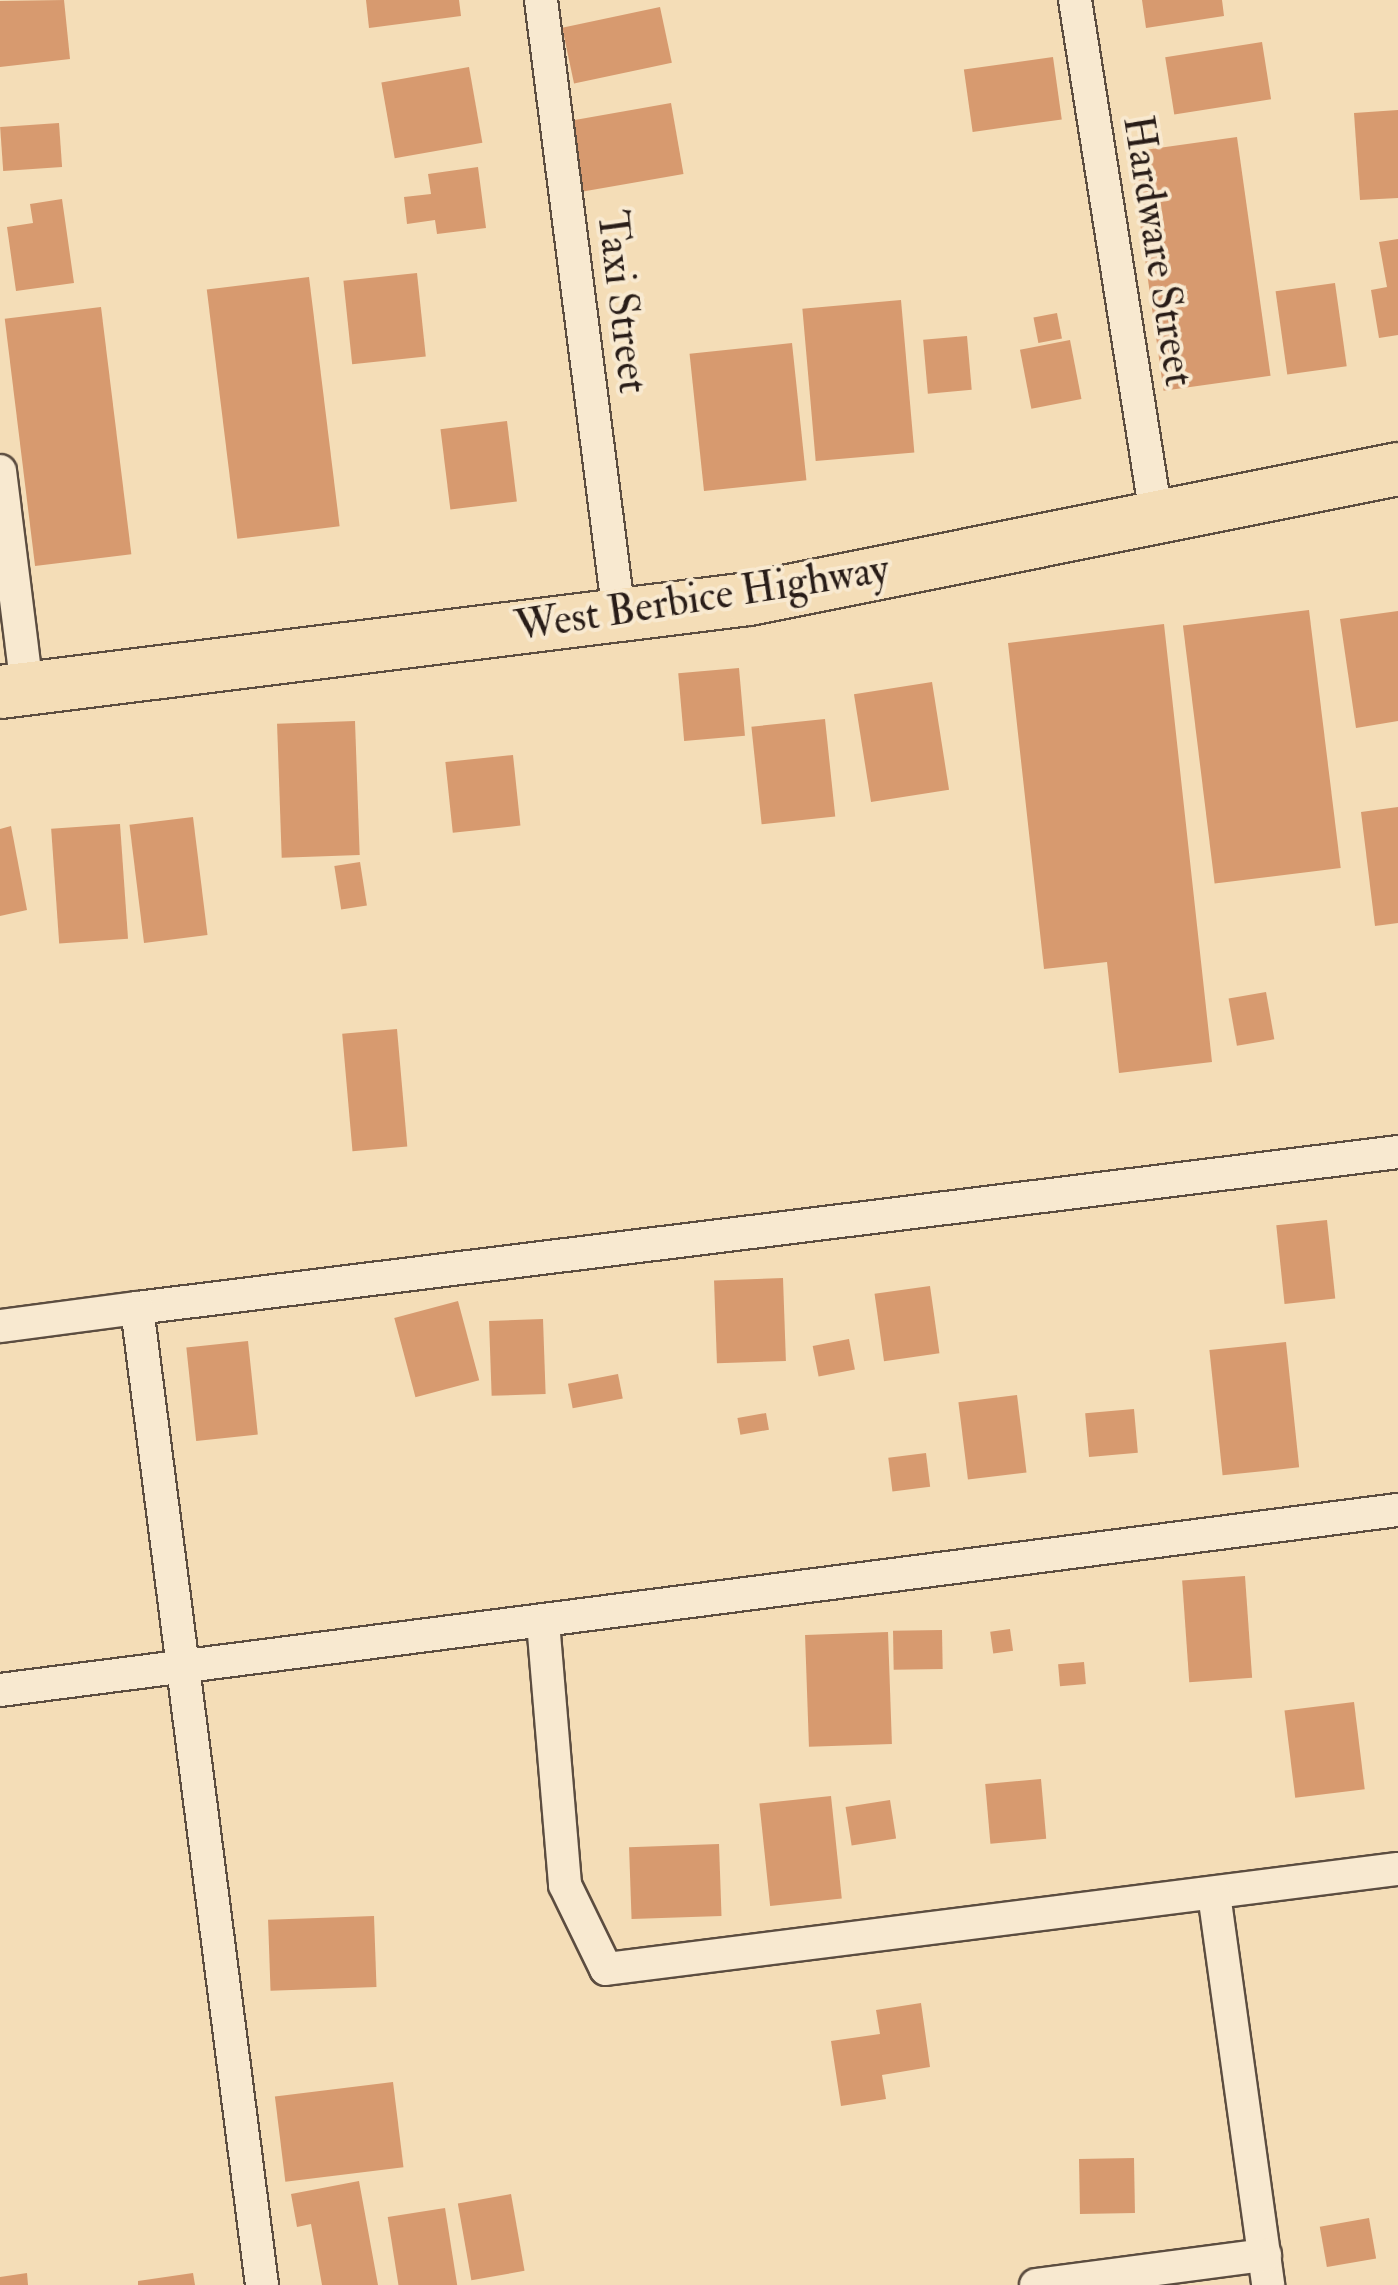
<!DOCTYPE html>
<style>
body{margin:0}
#map{position:relative;width:1398px;height:2285px;overflow:hidden;background:#f4ddb7;font-family:"IM FELL Double Pica",serif}
div>[style]{position:absolute}
.building>*{inset:0;background:#d79a6f;transform-origin:0 0}
.roads{filter:drop-shadow(2px 0 #5c4d40) drop-shadow(-2px 0 #5c4d40) drop-shadow(0 2px #5c4d40) drop-shadow(0 -2px #5c4d40)}
.minor>*{height:32px;margin:-16px;padding:0 16px;transform-origin:16px;border-radius:16px;background:#f8e9d0}
.primary>*{height:52px;margin:-26px;padding:0 26px;transform-origin:26px;border-radius:26px;background:#f4ddb7}
span{translate:-50% -50%;white-space:nowrap;text-align:center;line-height:1.15;-webkit-text-stroke:8px #f8e9d0;paint-order:stroke}
.street-label{font-size:42px;color:#291d18}
</style>
<div id="map">
<div class="building">
<div style="clip-path:polygon(64px 0,70px 59px,0 67px,0 1px)"></div>
<div style="clip-path:polygon(366px 0,459px 0,461px 16px,369px 28px)"></div>
<div style="clip-path:polygon(1142px 0,1222px 0,1224px 16px,1146px 28px)"></div>
<div style="left:660px;top:7px;width:57px;height:100px;rotate:78deg"></div>
<div style="left:1262px;top:42px;width:58px;height:98px;rotate:81deg"></div>
<div style="left:1053px;top:57px;width:63px;height:90px;rotate:82deg"></div>
<div style="left:469px;top:67px;width:77px;height:89px;rotate:80deg"></div>
<div style="left:671px;top:103px;width:72px;height:102px;rotate:80deg"></div>
<div style="clip-path:polygon(1398px 110px,1398px 198px,1360px 200px,1354px 113px)"></div>
<div style="left:59px;top:123px;width:44px;height:59px;rotate:86deg"></div>
<div style="left:1237px;top:137px;width:241px;height:108px;rotate:82deg"></div>
<div style="clip-path:polygon(478px 167px,486px 228px,437px 234px,435px 220px,407px 224px,404px 197px,431px 194px,428px 174px)"></div>
<div style="clip-path:polygon(62px 199px,74px 283px,16px 291px,7px 227px,33px 223px,30px 204px)"></div>
<div style="clip-path:polygon(1398px 239px,1398px 335px,1379px 338px,1371px 290px,1387px 287px,1379px 242px)"></div>
<div style="left:417px;top:273px;width:84px;height:74px;rotate:84deg"></div>
<div style="left:309px;top:277px;width:251px;height:103px;rotate:83deg"></div>
<div style="left:1335px;top:283px;width:84px;height:60px;rotate:82deg"></div>
<div style="left:901px;top:300px;width:153px;height:99px;rotate:85deg"></div>
<div style="left:101px;top:307px;width:249px;height:97px;rotate:83deg"></div>
<div style="left:1057px;top:313px;width:26px;height:24px;rotate:79deg"></div>
<div style="left:967px;top:336px;width:54px;height:44px;rotate:85deg"></div>
<div style="left:1070px;top:340px;width:60px;height:51px;rotate:79deg"></div>
<div style="left:792px;top:343px;width:138px;height:103px;rotate:84deg"></div>
<div style="left:507px;top:421px;width:81px;height:67px;rotate:83deg"></div>
<div style="left:1309px;top:610px;width:260px;height:127px;rotate:83deg"></div>
<div style="clip-path:polygon(1398px 611px,1398px 721px,1356px 728px,1340px 619px)"></div>
<div style="clip-path:polygon(1164px 624px,1212px 1062px,1119px 1073px,1107px 962px,1044px 969px,1008px 643px)"></div>
<div style="left:739px;top:668px;width:68px;height:61px;rotate:85deg"></div>
<div style="left:932px;top:682px;width:109px;height:79px;rotate:81deg"></div>
<div style="left:825px;top:719px;width:98px;height:74px;rotate:84deg"></div>
<div style="left:355px;top:721px;width:134px;height:78px;rotate:88deg"></div>
<div style="left:513px;top:755px;width:71px;height:68px;rotate:84deg"></div>
<div style="clip-path:polygon(1398px 807px,1398px 923px,1375px 926px,1361px 812px)"></div>
<div style="left:193px;top:817px;width:119px;height:64px;rotate:83deg"></div>
<div style="left:120px;top:824px;width:115px;height:69px;rotate:86deg"></div>
<div style="clip-path:polygon(11px 826px,27px 910px,0 916px,0 829px)"></div>
<div style="left:360px;top:862px;width:44px;height:26px;rotate:81deg"></div>
<div style="left:1266px;top:992px;width:48px;height:38px;rotate:80deg"></div>
<div style="left:397px;top:1029px;width:118px;height:55px;rotate:85deg"></div>
<div style="left:1327px;top:1220px;width:79px;height:51px;rotate:84deg"></div>
<div style="left:783px;top:1278px;width:83px;height:69px;rotate:88deg"></div>
<div style="left:930px;top:1286px;width:68px;height:56px;rotate:82deg"></div>
<div style="left:458px;top:1301px;width:82px;height:66px;rotate:75deg"></div>
<div style="left:543px;top:1319px;width:75px;height:54px;rotate:88deg"></div>
<div style="left:849px;top:1339px;width:31px;height:37px;rotate:79deg"></div>
<div style="left:248px;top:1341px;width:94px;height:62px;rotate:84deg"></div>
<div style="left:1286px;top:1342px;width:126px;height:77px;rotate:84deg"></div>
<div style="left:618px;top:1374px;width:25px;height:51px;rotate:79deg"></div>
<div style="left:1017px;top:1395px;width:78px;height:59px;rotate:83deg"></div>
<div style="left:1134px;top:1409px;width:44px;height:49px;rotate:85deg"></div>
<div style="left:766px;top:1413px;width:17px;height:29px;rotate:80deg"></div>
<div style="left:926px;top:1453px;width:34px;height:38px;rotate:83deg"></div>
<div style="left:1245px;top:1576px;width:102px;height:63px;rotate:86deg"></div>
<div style="left:1010px;top:1629px;width:22px;height:20px;rotate:82deg"></div>
<div style="left:942px;top:1630px;width:39px;height:49px;rotate:89deg"></div>
<div style="left:888px;top:1632px;width:112px;height:83px;rotate:88deg"></div>
<div style="left:1084px;top:1662px;width:22px;height:26px;rotate:85deg"></div>
<div style="left:1354px;top:1702px;width:88px;height:70px;rotate:83deg"></div>
<div style="left:1041px;top:1779px;width:60px;height:56px;rotate:85deg"></div>
<div style="left:831px;top:1796px;width:103px;height:72px;rotate:84deg"></div>
<div style="left:890px;top:1800px;width:39px;height:45px;rotate:81deg"></div>
<div style="left:719px;top:1844px;width:72px;height:90px;rotate:88deg"></div>
<div style="left:374px;top:1916px;width:71px;height:106px;rotate:88deg"></div>
<div style="clip-path:polygon(921px 2003px,930px 2067px,882px 2075px,886px 2099px,841px 2106px,831px 2041px,880px 2034px,876px 2010px)"></div>
<div style="left:393px;top:2082px;width:86px;height:119px;rotate:83deg"></div>
<div style="left:1134px;top:2158px;width:55px;height:55px;rotate:89deg"></div>
<div style="clip-path:polygon(359px 2181px,378px 2285px,322px 2285px,311px 2224px,297px 2227px,291px 2194px)"></div>
<div style="left:511px;top:2194px;width:78px;height:54px;rotate:80deg"></div>
<div style="left:445px;top:2208px;width:78px;height:58px;rotate:81deg"></div>
<div style="left:1369px;top:2218px;width:41px;height:50px;rotate:80deg"></div>
<div style="clip-path:polygon(27px 2273px,28px 2285px,0 2285px,0 2277px)"></div>
<div style="clip-path:polygon(193px 2273px,195px 2285px,138px 2285px,138px 2281px)"></div>
</div>
<div class="roads">
<div class="minor">
<div style="left:541px;top:0;width:620px;rotate:82.77deg"></div>
<div style="left:1075px;top:0;width:521px;rotate:81.06deg"></div>
<div style="left:0;top:471px;width:219px;rotate:82.9deg"></div>
<div style="left:137px;top:1308px;width:1271px;rotate:-7.05deg"></div>
<div style="left:0;top:1326px;width:138px;rotate:-7.5deg"></div>
<div style="left:137px;top:1308px;width:985px;rotate:82.71deg"></div>
<div style="left:543px;top:1622px;width:264px;rotate:85.2deg"></div>
<div style="left:565px;top:1885px;width:93px;rotate:64deg"></div>
<div style="left:606px;top:1969px;width:798px;rotate:-7.2deg"></div>
<div style="left:0;top:1690px;width:1410px;rotate:-7.34deg"></div>
<div style="left:1214px;top:1894px;width:395px;rotate:82.1deg"></div>
<div style="left:1036px;top:2285px;width:231px;rotate:-7.5deg"></div>
</div>
<div class="primary">
<div style="left:0;top:692px;width:755px;rotate:-7.08deg"></div>
<div style="left:749px;top:599px;width:662px;rotate:-11.33deg"></div>
</div>
</div>
<div class="street-label">
<span style="left:1158px;top:251px;rotate:81deg">Hardware Street</span>
<span style="left:622px;top:302px;rotate:83deg">Taxi Street</span>
<span style="left:702px;top:598px;rotate:-9deg">West Berbice Highway</span>
</div>
</div>
